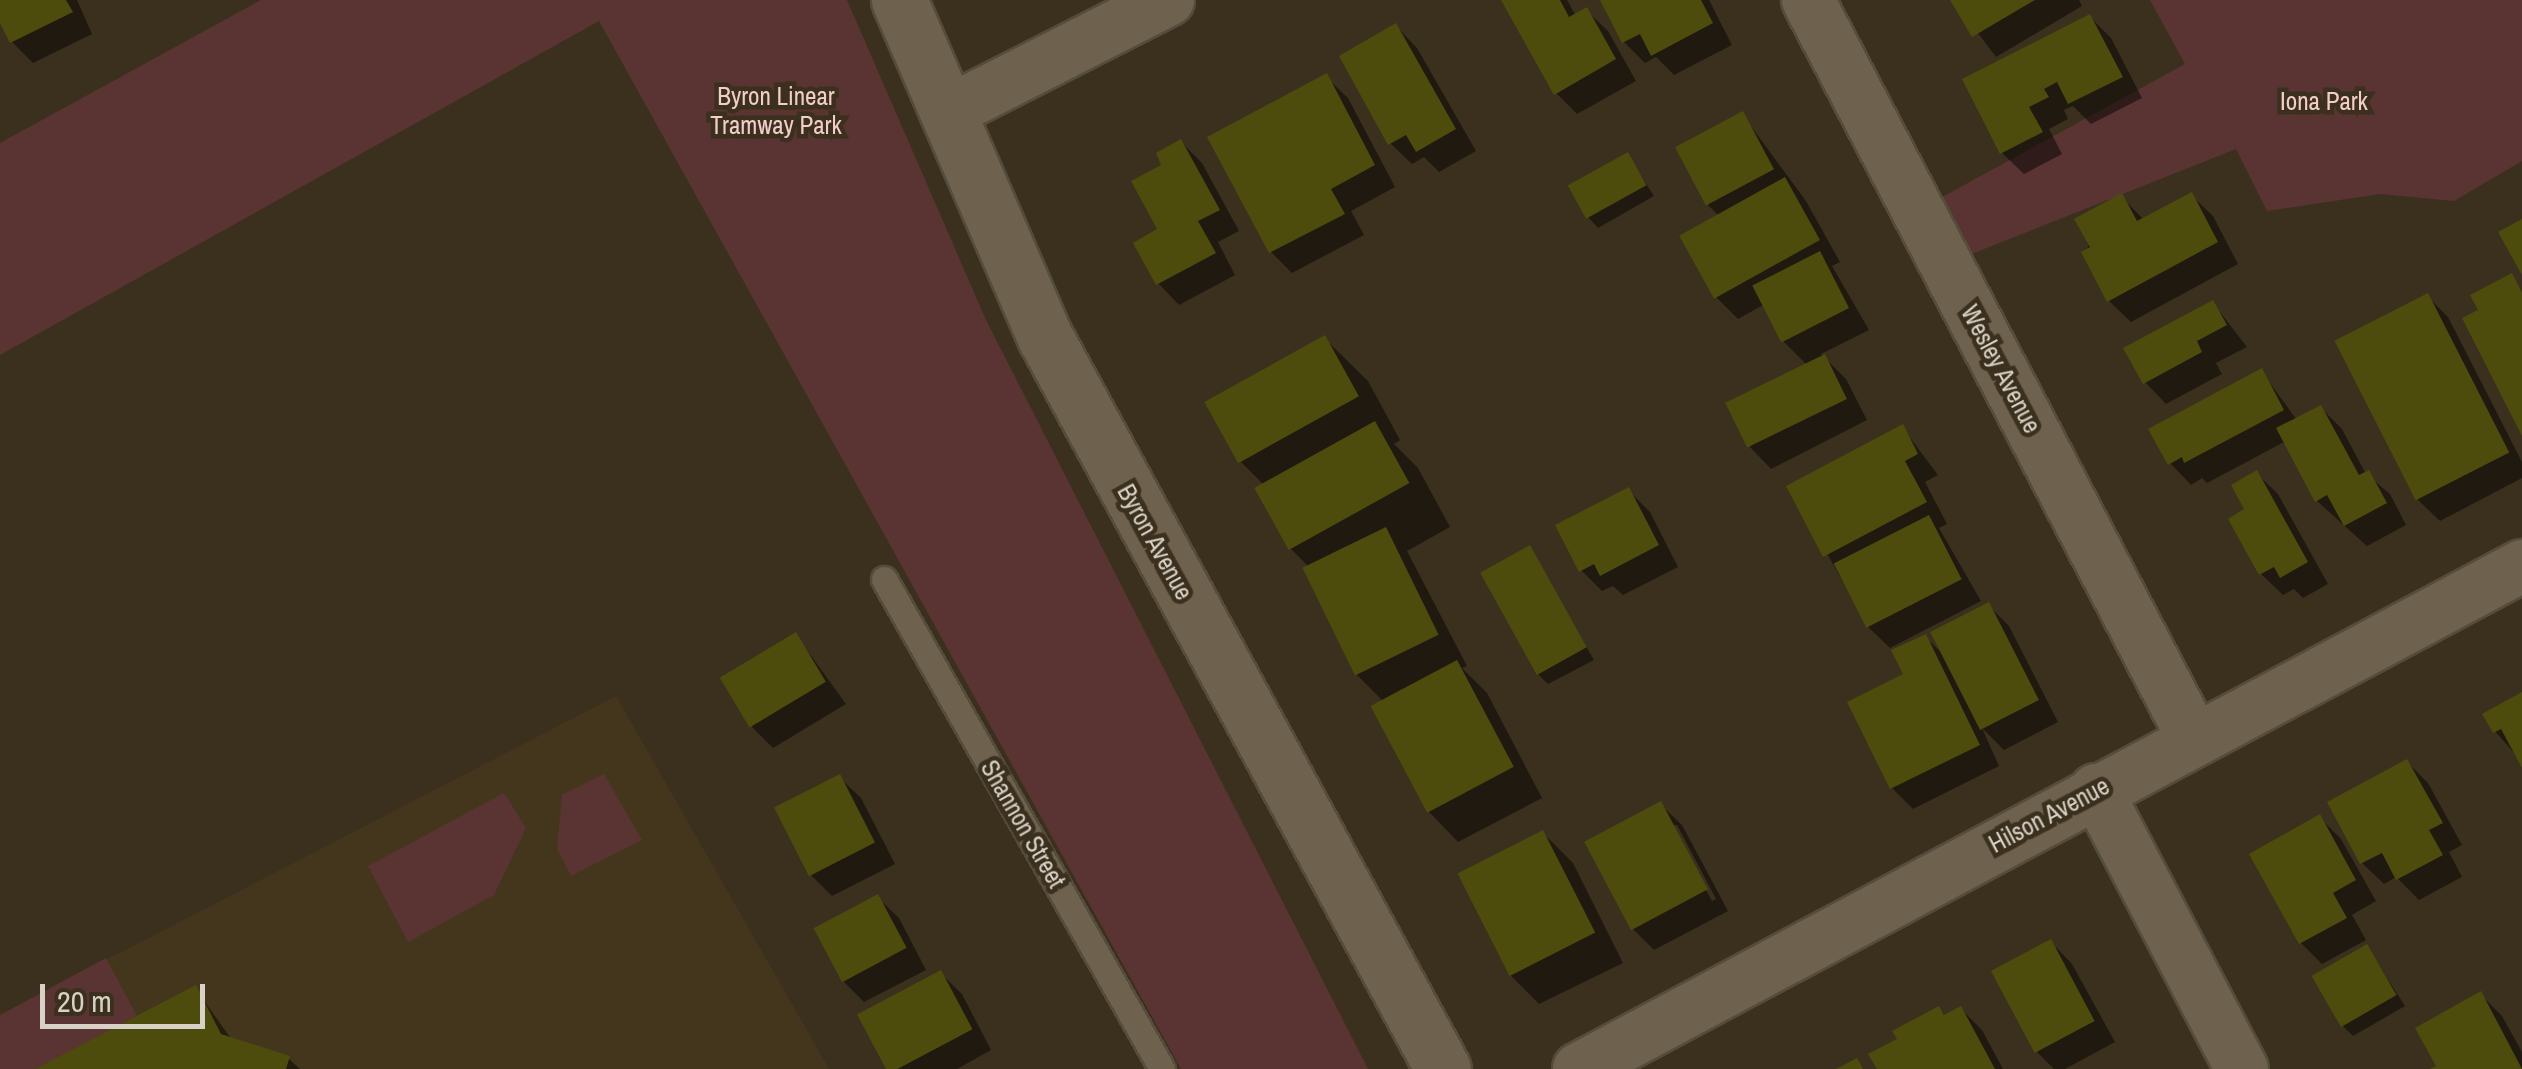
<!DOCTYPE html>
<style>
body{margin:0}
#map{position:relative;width:2522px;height:1069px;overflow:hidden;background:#3b301e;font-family:"Archivo Narrow",sans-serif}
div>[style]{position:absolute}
.built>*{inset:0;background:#44361d}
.green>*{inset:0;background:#593432}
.shadow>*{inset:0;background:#0007}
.building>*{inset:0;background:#4d4c0d;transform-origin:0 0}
.roads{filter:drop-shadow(2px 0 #554c3c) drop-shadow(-2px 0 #554c3c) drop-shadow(0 2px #554c3c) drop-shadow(0 -2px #554c3c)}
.service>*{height:25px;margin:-12.5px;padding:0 12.5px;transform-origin:12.5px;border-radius:12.5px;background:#6e624e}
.minor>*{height:52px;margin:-26px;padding:0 26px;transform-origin:26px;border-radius:26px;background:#6e624e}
.tertiary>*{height:55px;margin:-27.5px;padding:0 27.5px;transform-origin:27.5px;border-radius:27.5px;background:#6e624e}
span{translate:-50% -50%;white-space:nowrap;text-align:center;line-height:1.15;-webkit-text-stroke:9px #3b301e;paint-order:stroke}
.park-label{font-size:25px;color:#f4cdca}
.street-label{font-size:25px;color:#d8d1c6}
.scale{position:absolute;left:40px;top:984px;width:165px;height:45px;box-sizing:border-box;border:5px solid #d8d1c6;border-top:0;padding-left:12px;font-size:30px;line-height:35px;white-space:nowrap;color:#d8d1c6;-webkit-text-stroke:8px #3b301e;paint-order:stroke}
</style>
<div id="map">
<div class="built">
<div style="clip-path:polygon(616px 696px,829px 1069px,0 1069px,0 1015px)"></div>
</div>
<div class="green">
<div style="clip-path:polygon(261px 0,847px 0,986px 320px,1368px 1069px,1181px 1069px,599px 21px,0 355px,0 143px)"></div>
<div style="clip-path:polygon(2150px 0,2522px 0,2522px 161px,2454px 201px,2380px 194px,2267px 211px,2236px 149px,1954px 261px,1924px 207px,2185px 64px)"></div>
<div style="clip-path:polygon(604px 774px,642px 840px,571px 876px,557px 849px,562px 795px)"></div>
<div style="clip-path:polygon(504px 793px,526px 828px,494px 895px,408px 942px,368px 866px)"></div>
<div style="clip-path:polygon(106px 958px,137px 1016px,35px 1069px,0 1069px,0 1015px)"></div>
</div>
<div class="shadow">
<div style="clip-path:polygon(0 0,77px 0,92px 34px,33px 63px,12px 42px)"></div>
<div style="clip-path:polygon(1504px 0,1567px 0,1576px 16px,1586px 10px,1608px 31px,1636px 81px,1577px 114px,1556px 93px)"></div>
<div style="clip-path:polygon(1603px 0,1709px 0,1732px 45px,1674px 75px,1656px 57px,1645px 63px,1624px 42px)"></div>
<div style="clip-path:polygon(1953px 0,2079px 0,2082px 6px,1996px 57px)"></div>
<div style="clip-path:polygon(2090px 17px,2111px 38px,2142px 98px,2091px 124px,2073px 106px,2064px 110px,2068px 119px,2049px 129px,2062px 154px,2024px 174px,2002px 153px,1966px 80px)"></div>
<div style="clip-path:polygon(1396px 26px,1417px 48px,1476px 151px,1439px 172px,1424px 157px,1412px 164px,1390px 143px)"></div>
<div style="clip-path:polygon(1326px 77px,1348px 98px,1395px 187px,1351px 211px,1364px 235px,1292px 273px,1271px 252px)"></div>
<div style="clip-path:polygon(1742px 114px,1806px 201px,1840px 262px,1832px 266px,1869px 330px,1821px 354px,1846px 379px,1867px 420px,1771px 469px,1750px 447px,1808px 366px,1783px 341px,1765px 304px,1738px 319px,1717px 298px,1720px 217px,1708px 205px)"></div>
<div style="clip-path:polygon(1181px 142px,1202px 163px,1239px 231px,1218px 242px,1235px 275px,1179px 305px,1158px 283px,1164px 166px)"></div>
<div style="clip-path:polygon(1628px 156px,1654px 196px,1598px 228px,1588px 217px)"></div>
<div style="clip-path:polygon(2191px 195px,2213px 216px,2238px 264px,2131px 322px,2109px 301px,2084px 253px,2121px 196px,2144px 220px)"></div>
<div style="clip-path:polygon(2427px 296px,2448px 317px,2522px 462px,2522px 478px,2440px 521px,2418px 500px)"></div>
<div style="clip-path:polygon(2213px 303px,2247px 347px,2216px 363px,2222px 374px,2166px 404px,2145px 382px)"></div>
<div style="clip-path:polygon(1324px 338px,1368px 381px,1400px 440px,1394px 444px,1418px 468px,1450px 527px,1407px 551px,1467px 666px,1462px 668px,1487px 693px,1542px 798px,1458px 842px,1429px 812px,1384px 702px,1357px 675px,1309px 567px,1290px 548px,1264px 485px,1241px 462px)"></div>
<div style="clip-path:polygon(2261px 371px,2297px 420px,2321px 408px,2342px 429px,2366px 474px,2390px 494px,2406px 525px,2367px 546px,2317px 501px,2286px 441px,2207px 483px,2202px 478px,2191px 485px,2170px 463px)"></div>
<div style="clip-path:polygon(1902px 427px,1938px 475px,1925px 482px,1947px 524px,1939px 528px,1981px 601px,1890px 648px,1868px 627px,1790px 487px)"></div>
<div style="clip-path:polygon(2256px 473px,2278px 494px,2328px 584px,2303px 598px,2294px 589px,2283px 595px,2261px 574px,2231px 520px,2248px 510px)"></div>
<div style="clip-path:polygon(1628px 490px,1650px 512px,1678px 567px,1623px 595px,1613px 586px,1602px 591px,1581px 570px)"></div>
<div style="clip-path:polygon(1529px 548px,1594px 660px,1548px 684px,1537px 673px)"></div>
<div style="clip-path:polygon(1988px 605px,2009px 626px,2058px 722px,2004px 750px,1982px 728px,1999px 766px,1913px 809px,1892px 788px,1925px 637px,1944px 655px)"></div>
<div style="clip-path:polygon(796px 635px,846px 704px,773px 748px,752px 727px)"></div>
<div style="clip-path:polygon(2522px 695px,2522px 762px,2495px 731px)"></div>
<div style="clip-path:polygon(2407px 762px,2428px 783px,2462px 845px,2449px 852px,2462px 877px,2419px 900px,2396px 877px,2384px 884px,2362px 863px)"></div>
<div style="clip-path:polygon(839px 777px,861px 798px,895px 864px,832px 896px,811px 875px)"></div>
<div style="clip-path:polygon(evenodd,1660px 804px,1682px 825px,1728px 911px,1654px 950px,1633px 929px,1660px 804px,1671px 825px,1677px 825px,1716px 899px,1712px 901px,1671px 825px)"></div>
<div style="clip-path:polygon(2320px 818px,2341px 839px,2376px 901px,2352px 915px,2366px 940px,2322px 964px,2301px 943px,2252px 855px)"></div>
<div style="clip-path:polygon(1543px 833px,1573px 863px,1623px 963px,1539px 1004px,1509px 974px)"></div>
<div style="clip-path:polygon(877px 897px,899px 918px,926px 970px,864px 1002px,843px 981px)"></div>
<div style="clip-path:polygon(2051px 942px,2072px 964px,2115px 1042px,2065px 1069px,2054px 1069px,2037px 1052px)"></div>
<div style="clip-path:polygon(2367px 947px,2405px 1006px,2353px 1036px,2342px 1025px)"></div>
<div style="clip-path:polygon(940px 973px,962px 994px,991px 1050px,957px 1069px,889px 1069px,861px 1016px)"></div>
<div style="clip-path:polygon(195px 988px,232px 1040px,289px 1059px,300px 1069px,41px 1069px)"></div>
<div style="clip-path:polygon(2481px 995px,2502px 1016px,2522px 1052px,2522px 1069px,2435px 1069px)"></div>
<div style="clip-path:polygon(1939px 1009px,1946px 1016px,1961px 1009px,1982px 1030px,2003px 1069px,1880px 1069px)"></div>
</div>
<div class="building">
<div style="clip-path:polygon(0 0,66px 0,73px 12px,10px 43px,0 23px)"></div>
<div style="clip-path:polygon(1501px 0,1560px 0,1569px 17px,1587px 7px,1616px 59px,1554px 95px)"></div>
<div style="clip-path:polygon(1600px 0,1701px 0,1713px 23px,1651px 56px,1640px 34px,1622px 43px)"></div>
<div style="clip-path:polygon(1950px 0,2035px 0,1972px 37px)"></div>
<div style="clip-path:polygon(2090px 14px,2123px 77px,2068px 104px,2057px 82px,2044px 89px,2049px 97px,2029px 107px,2043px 132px,2000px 154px,1962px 79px)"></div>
<div style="clip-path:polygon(1396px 23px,1456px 129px,1416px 152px,1406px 135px,1388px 145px,1339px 56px)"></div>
<div style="clip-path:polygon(1327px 73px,1375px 165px,1331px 189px,1345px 214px,1269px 253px,1207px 137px)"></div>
<div style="left:1743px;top:111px;width:66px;height:77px;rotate:62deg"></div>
<div style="clip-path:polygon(1181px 139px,1220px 210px,1198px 221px,1216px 253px,1156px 285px,1133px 243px,1157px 229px,1131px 181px,1161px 165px,1156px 153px)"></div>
<div style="left:1628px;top:152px;width:38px;height:69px;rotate:61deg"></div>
<div style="left:1785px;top:177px;width:72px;height:121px;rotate:61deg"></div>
<div style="clip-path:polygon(2192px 192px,2218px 242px,2107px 302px,2081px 252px,2090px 247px,2074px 219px,2122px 193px,2137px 221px)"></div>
<div style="clip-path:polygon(2522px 219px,2522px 275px,2498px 232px)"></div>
<div style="left:1820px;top:251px;width:64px;height:76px;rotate:63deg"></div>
<div style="clip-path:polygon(2512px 273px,2522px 293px,2522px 436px,2462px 318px,2478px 310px,2470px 295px)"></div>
<div style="left:2428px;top:293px;width:179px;height:105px;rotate:63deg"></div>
<div style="clip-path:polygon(2213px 300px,2227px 325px,2197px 341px,2202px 352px,2143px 384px,2123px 348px)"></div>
<div style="left:1325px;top:335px;width:70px;height:138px;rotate:61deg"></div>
<div style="left:1825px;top:354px;width:50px;height:111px;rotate:64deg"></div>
<div style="clip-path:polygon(2262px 368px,2284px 410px,2184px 463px,2182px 457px,2168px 465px,2148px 429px)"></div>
<div style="clip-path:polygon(2321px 405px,2359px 475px,2369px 470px,2387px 503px,2344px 526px,2327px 495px,2315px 502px,2276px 428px)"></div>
<div style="left:1375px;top:421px;width:71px;height:138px;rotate:61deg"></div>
<div style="clip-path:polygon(1903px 424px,1918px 454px,1905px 461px,1927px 502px,1823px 557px,1786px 486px)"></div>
<div style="clip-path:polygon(2257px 470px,2308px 562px,2280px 578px,2274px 567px,2259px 575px,2228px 519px,2244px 509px,2231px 485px)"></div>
<div style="clip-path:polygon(1629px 487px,1659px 545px,1600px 576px,1594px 564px,1579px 572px,1555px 525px)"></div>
<div style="left:1929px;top:515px;width:72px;height:107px;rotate:63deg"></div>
<div style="left:1386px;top:527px;width:120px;height:93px;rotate:64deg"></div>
<div style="left:1530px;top:545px;width:117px;height:57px;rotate:61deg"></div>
<div style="left:1989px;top:602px;width:110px;height:66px;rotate:63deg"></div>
<div style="left:796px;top:632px;width:58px;height:89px;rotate:59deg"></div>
<div style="clip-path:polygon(1926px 634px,1980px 745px,1890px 789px,1847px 702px,1903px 674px,1891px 650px)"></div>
<div style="left:1457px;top:660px;width:121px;height:98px;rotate:62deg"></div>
<div style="clip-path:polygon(2522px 692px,2522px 768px,2501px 729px,2493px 733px,2482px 714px)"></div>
<div style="clip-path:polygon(2407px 759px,2443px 823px,2429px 830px,2443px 855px,2396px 880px,2382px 853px,2360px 864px,2327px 802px)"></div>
<div style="left:840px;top:774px;width:77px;height:74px;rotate:63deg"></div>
<div style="left:1661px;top:801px;width:100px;height:87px;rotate:62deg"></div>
<div style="clip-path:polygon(2320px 814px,2356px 880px,2333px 893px,2347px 918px,2299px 944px,2249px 854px)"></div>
<div style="left:1543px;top:830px;width:115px;height:96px;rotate:63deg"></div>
<div style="left:878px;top:894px;width:61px;height:73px;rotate:62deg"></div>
<div style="left:2051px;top:939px;width:93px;height:68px;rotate:62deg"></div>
<div style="left:2367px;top:944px;width:59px;height:64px;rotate:60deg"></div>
<div style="left:941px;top:970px;width:67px;height:95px;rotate:62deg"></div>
<div style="clip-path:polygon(196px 985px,221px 1034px,290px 1056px,286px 1069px,35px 1069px)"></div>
<div style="clip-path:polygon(2481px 991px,2522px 1069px,2430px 1069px,2436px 1066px,2415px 1028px)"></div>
<div style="clip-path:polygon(1939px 1006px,1944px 1015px,1961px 1006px,1995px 1069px,1877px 1069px,1868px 1054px,1897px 1039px,1892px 1031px)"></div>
<div style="clip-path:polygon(1857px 1058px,1863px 1069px,1836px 1069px)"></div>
</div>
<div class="roads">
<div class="service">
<div style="left:884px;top:579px;width:563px;rotate:60.43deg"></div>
</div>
<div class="minor">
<div style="left:1808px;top:0;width:834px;rotate:62.42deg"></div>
<div style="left:948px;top:112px;width:247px;rotate:-27deg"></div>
<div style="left:2096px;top:790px;width:315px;rotate:62.4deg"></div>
<div style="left:1579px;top:1069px;width:1069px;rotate:-28.08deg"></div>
</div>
<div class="tertiary">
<div style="left:899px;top:0;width:367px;rotate:66.6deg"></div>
<div style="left:1045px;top:337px;width:833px;rotate:61.47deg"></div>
</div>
</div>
<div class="park-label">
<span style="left:776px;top:111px">Byron Linear<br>Tramway Park</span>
<span style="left:2324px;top:101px">Iona Park</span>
</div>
<div class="street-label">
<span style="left:2001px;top:369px;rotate:62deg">Wesley Avenue</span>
<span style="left:1155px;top:542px;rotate:61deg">Byron Avenue</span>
<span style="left:2049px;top:815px;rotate:-28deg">Hilson Avenue</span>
<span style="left:1023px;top:824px;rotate:60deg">Shannon Street</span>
</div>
<div class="scale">20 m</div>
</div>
